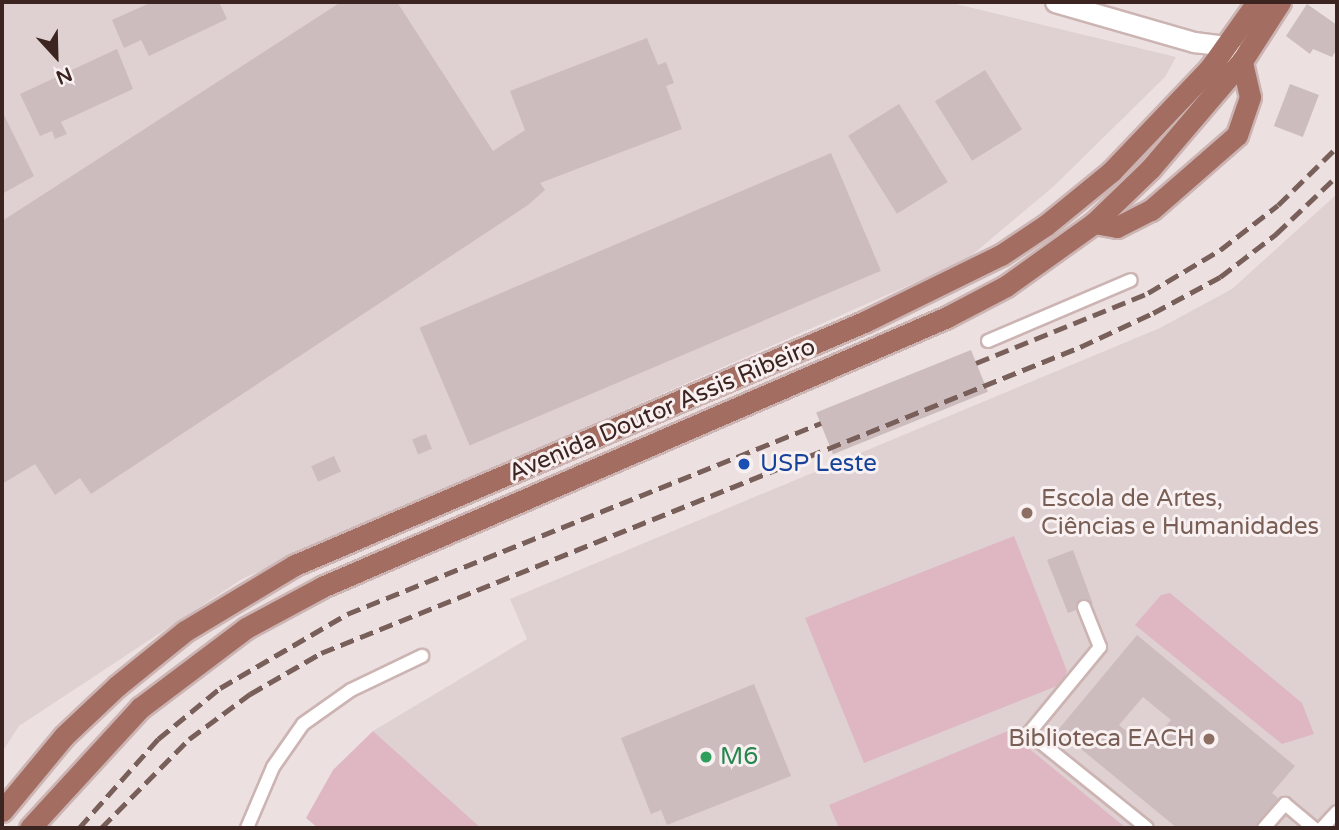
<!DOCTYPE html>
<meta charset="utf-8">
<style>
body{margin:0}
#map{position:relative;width:1339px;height:830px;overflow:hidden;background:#ece0e0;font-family:"Varela Round",sans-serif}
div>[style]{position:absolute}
.built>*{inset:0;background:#dfd1d1}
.green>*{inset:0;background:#deb7c3}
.building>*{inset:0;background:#ccbcbd;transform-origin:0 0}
.roads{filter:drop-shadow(2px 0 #ccb4b3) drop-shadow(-2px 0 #ccb4b3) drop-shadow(0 2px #ccb4b3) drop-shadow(0 -2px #ccb4b3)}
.street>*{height:12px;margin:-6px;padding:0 6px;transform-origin:6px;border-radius:6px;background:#fff}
.secondary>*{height:19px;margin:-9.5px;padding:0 9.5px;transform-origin:9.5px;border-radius:9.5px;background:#fff}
.primary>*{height:21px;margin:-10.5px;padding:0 10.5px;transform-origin:10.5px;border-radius:10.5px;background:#a36d62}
.rail>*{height:4.5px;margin-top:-2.25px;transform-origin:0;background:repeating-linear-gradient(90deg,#785f5a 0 14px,transparent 0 21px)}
.dots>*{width:19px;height:19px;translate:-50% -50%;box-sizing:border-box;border:4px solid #f8f0f1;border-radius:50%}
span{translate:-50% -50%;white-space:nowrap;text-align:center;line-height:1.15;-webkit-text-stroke:6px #f8f0f1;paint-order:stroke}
.street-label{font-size:24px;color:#3c2420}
.transit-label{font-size:24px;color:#164399}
.left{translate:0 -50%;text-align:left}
.education-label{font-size:24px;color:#785e54}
.right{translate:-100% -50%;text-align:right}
.leisure-label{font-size:24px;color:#27864d}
.frame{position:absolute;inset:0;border:4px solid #3c2420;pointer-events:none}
.north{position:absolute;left:21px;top:21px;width:70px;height:70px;-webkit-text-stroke:5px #f8f0f1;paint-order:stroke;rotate:158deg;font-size:19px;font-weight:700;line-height:28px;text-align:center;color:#3c2420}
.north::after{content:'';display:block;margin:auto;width:24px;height:32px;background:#3c2420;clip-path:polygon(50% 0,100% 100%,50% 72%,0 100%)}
</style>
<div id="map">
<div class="built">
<div style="clip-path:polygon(2px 2px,948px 2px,1176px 57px,1165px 77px,1054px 186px,966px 260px,242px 579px,19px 726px,2px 752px)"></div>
<div style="clip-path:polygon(1337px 194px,1337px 828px,481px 828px,373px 731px,527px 639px,510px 599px,1160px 328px,1232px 289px)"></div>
</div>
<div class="green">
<div style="clip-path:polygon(1014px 536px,1067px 671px,1062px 684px,864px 763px,805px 618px)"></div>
<div style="clip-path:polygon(1170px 593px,1302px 703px,1314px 734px,1282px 744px,1135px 625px,1161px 595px)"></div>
<div style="clip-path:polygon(1015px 728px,1026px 746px,1126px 828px,839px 828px,829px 805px)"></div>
<div style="clip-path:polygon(373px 731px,481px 828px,318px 828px,306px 818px,333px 770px)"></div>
</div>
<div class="building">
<div style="clip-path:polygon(152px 2px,219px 2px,227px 19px,149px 56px,141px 40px,124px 48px,112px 20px)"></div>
<div style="clip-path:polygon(341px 2px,397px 2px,493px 151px,525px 130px,510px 91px,647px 38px,658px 65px,666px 62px,674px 83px,666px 86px,682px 129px,540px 183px,545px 190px,528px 205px,91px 494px,80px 478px,55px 495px,35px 464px,2px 484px,2px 221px)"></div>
<div style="clip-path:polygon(1307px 4px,1337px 25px,1337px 49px,1332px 57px,1313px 49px,1310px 54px,1286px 36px)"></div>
<div style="clip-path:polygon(117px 49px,133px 89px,61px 122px,67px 134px,55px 139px,52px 131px,40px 136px,20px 94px)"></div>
<div style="left:985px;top:70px;width:70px;height:59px;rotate:58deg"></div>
<div style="left:1290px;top:84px;width:31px;height:45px;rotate:21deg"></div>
<div style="left:899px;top:104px;width:92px;height:60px;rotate:58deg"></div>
<div style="clip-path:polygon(2px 111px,34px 176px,2px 194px)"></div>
<div style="left:831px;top:153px;width:128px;height:447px;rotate:67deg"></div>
<div style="left:971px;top:350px;width:45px;height:167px;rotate:68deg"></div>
<div style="left:426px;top:434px;width:16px;height:15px;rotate:68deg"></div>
<div style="left:334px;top:456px;width:17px;height:25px;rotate:66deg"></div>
<div style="clip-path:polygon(1073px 550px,1093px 604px,1081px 599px,1076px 610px,1068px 613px,1047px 560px)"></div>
<div style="clip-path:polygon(evenodd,1137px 635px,1295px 766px,1272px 793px,1278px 798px,1255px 828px,1177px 828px,1058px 730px,1137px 635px,1143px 697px,1171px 720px,1147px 748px,1119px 725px,1143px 697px)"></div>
<div style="clip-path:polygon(754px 684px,791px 776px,667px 825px,661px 810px,651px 814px,621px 738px)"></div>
</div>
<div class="roads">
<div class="street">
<div style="left:988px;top:341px;width:155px;rotate:-23.1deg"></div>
<div style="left:1084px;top:607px;width:43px;rotate:68.2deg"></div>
<div style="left:1100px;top:647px;width:112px;rotate:129.5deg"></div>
<div style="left:1029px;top:733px;width:151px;rotate:38.8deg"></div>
<div style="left:247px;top:828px;width:66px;rotate:-66.9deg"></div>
<div style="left:273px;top:767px;width:52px;rotate:-55.1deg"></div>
<div style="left:303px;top:724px;width:59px;rotate:-35.3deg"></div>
<div style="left:351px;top:690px;width:79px;rotate:-25.6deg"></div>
<div style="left:1264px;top:828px;width:32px;rotate:-49deg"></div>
<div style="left:1285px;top:804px;width:38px;rotate:40deg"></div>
<div style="left:1322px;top:828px;width:22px;rotate:-47deg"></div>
</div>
<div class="secondary">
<div style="left:1055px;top:2px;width:145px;rotate:16.1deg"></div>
<div style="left:1194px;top:42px;width:32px;rotate:7deg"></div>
<div style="left:1226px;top:46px;width:14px;rotate:45deg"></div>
</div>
<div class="primary">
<div style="left:1094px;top:223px;width:23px;rotate:10deg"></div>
<div style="left:1117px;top:227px;width:38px;rotate:-27deg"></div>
<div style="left:1151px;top:210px;width:114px;rotate:-41.1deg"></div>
<div style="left:1237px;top:135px;width:40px;rotate:-71.1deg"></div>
<div style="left:1250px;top:97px;width:37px;rotate:-103deg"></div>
<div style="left:2px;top:811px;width:97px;rotate:-50.4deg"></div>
<div style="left:64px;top:736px;width:73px;rotate:-43.3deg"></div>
<div style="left:117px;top:686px;width:87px;rotate:-39deg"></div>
<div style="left:185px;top:631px;width:128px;rotate:-31deg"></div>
<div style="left:295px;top:565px;width:619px;rotate:-23.13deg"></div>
<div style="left:864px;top:322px;width:153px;rotate:-26.1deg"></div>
<div style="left:1001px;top:255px;width:54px;rotate:-33.7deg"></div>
<div style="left:1046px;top:225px;width:85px;rotate:-39.3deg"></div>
<div style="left:1112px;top:171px;width:142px;rotate:-46.4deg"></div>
<div style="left:1210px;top:68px;width:81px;rotate:-54.5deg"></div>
<div style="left:30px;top:828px;width:163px;rotate:-47.5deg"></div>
<div style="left:140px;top:708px;width:133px;rotate:-37deg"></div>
<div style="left:246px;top:628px;width:86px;rotate:-28.3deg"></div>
<div style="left:322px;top:587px;width:681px;rotate:-23.36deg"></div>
<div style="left:947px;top:317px;width:67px;rotate:-27.7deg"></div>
<div style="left:1006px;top:286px;width:108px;rotate:-35.6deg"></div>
<div style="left:1094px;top:223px;width:78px;rotate:-44deg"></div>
<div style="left:1150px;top:169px;width:142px;rotate:-49.6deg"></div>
<div style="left:1242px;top:61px;width:70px;rotate:-57.2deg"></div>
</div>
</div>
<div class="rail">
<div style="left:976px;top:363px;width:186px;rotate:-22.1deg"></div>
<div style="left:1148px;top:293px;width:84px;rotate:-30.8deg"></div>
<div style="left:1220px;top:250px;width:73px;rotate:-37.8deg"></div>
<div style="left:1278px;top:205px;width:83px;rotate:-44.5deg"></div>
<div style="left:79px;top:828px;width:119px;rotate:-48.4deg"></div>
<div style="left:158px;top:739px;width:80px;rotate:-39.4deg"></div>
<div style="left:220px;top:688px;width:147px;rotate:-30.2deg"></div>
<div style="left:347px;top:614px;width:511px;rotate:-21.95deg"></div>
<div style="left:101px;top:828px;width:125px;rotate:-45.3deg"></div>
<div style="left:189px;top:739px;width:76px;rotate:-36.4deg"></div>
<div style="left:250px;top:694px;width:82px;rotate:-30deg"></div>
<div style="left:321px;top:653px;width:818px;rotate:-21.96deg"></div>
<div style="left:1080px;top:347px;width:81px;rotate:-25deg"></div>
<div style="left:1153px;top:313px;width:76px;rotate:-28.2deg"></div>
<div style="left:1220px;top:277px;width:71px;rotate:-37.5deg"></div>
<div style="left:1276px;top:234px;width:84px;rotate:-43.6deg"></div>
</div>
<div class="dots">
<div style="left:744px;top:464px;background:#1a4fb4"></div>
<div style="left:1027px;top:513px;background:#8d6e63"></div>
<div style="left:1209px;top:739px;background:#8d6e63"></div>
<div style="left:706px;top:757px;background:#2e9e5b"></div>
</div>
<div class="street-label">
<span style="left:662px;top:410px;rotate:-23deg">Avenida Doutor Assis Ribeiro</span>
</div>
<div class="transit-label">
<span class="left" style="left:760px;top:464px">USP Leste</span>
</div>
<div class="education-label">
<span class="left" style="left:1041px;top:513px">Escola de Artes,<br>Ciências e Humanidades</span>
<span class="right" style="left:1195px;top:739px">Biblioteca EACH</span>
</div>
<div class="leisure-label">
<span class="left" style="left:720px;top:757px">M6</span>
</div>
<div class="frame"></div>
<div class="north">N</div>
</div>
